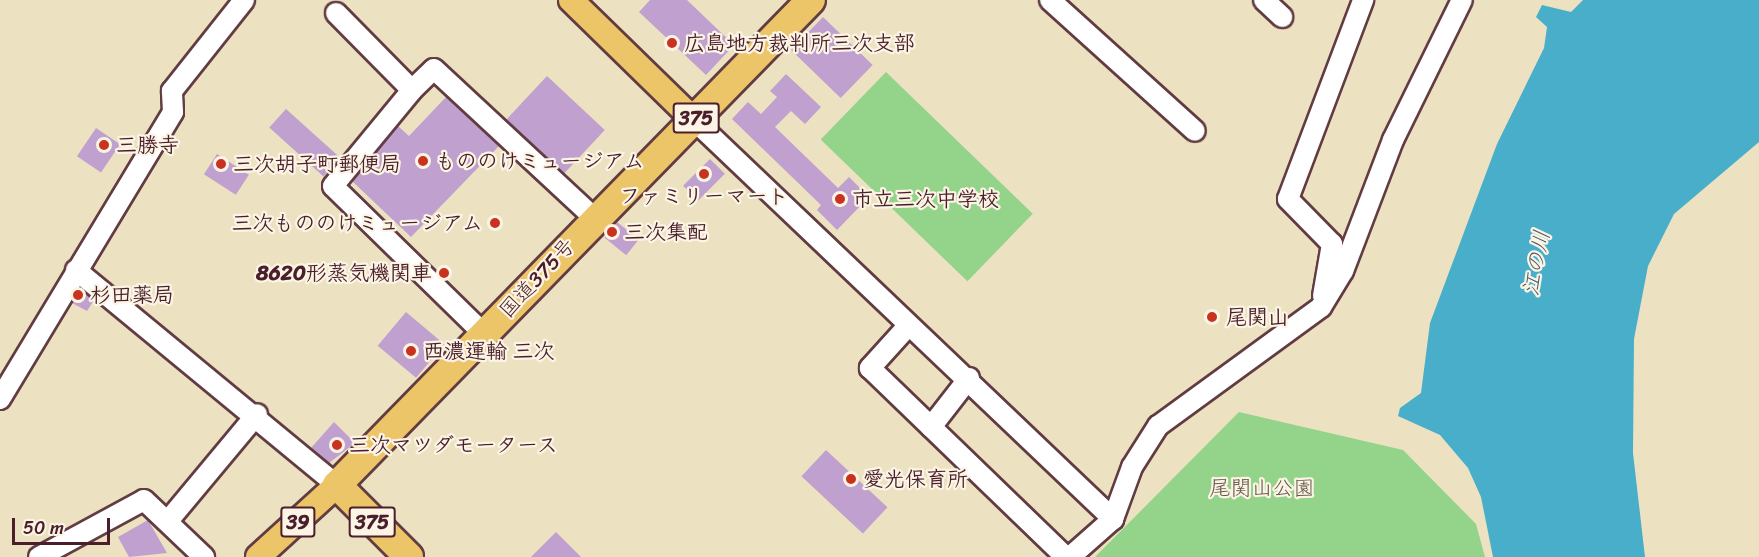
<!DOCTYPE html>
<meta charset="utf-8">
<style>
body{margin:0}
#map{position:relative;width:1759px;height:557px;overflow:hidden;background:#ece2c1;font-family:Sriracha,"Klee One",sans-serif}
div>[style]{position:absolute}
.green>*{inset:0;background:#93d38a;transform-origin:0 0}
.water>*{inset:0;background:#49aec9}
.building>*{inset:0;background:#bfa0ce;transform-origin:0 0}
.roads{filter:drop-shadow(2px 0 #623c42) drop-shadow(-2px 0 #623c42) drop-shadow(0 2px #623c42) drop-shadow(0 -2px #623c42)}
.minor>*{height:20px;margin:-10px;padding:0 10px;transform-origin:10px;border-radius:10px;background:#fff}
.major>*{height:24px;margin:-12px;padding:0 12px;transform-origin:12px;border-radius:12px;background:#edc569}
.highway>*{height:28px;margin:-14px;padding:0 14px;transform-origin:14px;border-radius:14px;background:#edc569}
.dots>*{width:16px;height:16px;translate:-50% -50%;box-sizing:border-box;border:3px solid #fcf5e5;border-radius:50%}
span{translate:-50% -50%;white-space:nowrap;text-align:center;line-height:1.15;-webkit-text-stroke:4.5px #fcf5e5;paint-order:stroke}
.shield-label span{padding:2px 4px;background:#fcf5e5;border:2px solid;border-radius:4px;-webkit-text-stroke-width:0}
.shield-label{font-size:20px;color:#4a1f2b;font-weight:700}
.poi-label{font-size:21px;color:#4a1f2b;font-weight:700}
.left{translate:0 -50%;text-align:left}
.right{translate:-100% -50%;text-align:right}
.street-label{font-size:21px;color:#4a1f2b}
.park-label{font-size:21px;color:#605548}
.water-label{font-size:22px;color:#4a586a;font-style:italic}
.scale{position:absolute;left:12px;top:518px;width:98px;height:27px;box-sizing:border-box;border:3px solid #4a1f2b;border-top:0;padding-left:8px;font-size:18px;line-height:21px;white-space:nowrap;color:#4a1f2b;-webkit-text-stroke:4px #fcf5e5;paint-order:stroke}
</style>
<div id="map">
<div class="green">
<div style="left:886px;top:72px;width:204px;height:94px;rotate:44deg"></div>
<div style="clip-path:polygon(1239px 412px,1403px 450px,1476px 524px,1485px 557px,1095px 557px)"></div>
</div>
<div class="water">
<div style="clip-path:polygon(1583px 0,1759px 0,1759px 142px,1674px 214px,1648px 266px,1634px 339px,1633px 453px,1645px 557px,1493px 557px,1481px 497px,1468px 468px,1440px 435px,1398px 416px,1400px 408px,1421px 393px,1430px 323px,1497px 144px,1544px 48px,1547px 27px,1536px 17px,1542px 5px,1571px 12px)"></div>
</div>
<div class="building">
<div style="clip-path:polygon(650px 0,687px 0,734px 45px,706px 75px,639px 12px)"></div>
<div style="left:823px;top:17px;width:69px;height:46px;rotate:44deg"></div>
<div style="clip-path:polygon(786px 74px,821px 107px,805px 124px,791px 111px,775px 127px,838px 188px,849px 177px,869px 197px,837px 230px,817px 210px,821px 205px,732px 119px,748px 102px,761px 114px,777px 97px,770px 91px)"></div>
<div style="left:547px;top:76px;width:79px;height:60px;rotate:43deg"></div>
<div style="clip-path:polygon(446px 97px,499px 146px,411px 237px,352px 181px,398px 126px,409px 136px)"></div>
<div style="left:286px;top:109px;width:73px;height:25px;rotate:42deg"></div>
<div style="left:96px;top:128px;width:29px;height:34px;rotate:34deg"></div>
<div style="left:217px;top:154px;width:38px;height:24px;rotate:33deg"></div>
<div style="left:710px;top:159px;width:21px;height:38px;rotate:45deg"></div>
<div style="left:617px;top:222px;width:28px;height:20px;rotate:39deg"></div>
<div style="clip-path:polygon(80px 289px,94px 300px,87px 311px,72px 303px)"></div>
<div style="left:406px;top:312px;width:50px;height:44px;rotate:40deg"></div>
<div style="clip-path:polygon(334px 422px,355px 443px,329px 463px,311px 448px)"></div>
<div style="left:826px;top:450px;width:84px;height:36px;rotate:43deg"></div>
<div style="clip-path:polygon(148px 520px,167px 553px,129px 557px,118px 537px)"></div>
<div style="clip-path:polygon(556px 532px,581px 557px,531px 557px)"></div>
</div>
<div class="roads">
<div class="minor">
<div style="left:1050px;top:0;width:195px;rotate:42.1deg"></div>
<div style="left:1264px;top:0;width:25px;rotate:43deg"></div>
<div style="left:336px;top:13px;width:108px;rotate:45.4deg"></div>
<div style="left:694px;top:120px;width:579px;rotate:43.6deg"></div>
<div style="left:76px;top:270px;width:338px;rotate:39.5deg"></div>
<div style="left:1323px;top:296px;width:53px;rotate:-80.2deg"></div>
<div style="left:1332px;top:244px;width:63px;rotate:-134.4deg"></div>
<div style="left:1288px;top:199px;width:213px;rotate:-69.3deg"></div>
<div style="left:908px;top:326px;width:57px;rotate:132.1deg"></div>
<div style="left:870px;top:368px;width:272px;rotate:44deg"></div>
<div style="left:484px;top:334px;width:211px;rotate:-135.6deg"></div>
<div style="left:333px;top:186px;width:124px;rotate:-50.5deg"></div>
<div style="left:412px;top:90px;width:30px;rotate:-44deg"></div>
<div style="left:434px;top:69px;width:217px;rotate:42.9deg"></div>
<div style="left:0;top:399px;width:335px;rotate:-58.9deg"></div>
<div style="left:173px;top:112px;width:21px;rotate:-93deg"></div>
<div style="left:172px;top:91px;width:116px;rotate:-51.6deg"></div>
<div style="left:931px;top:427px;width:62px;rotate:-52.2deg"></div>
<div style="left:168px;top:521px;width:139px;rotate:-50.2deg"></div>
<div style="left:39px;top:557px;width:119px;rotate:-28.5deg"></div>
<div style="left:144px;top:500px;width:83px;rotate:43.5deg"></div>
<div style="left:1070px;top:557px;width:57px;rotate:-41.5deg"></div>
<div style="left:1113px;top:519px;width:55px;rotate:-69.9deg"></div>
<div style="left:1132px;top:467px;width:49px;rotate:-57.6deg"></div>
<div style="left:1158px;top:426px;width:202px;rotate:-36.1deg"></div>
<div style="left:1321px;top:307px;width:42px;rotate:-58.6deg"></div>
<div style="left:1343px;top:271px;width:140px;rotate:-69.1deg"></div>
<div style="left:1393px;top:140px;width:156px;rotate:-63.8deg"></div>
</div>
<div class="major">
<div style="left:571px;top:0;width:172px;rotate:44.3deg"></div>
<div style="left:258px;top:557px;width:107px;rotate:-42.3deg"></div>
</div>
<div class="highway">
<div style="left:409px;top:557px;width:102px;rotate:-135deg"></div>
<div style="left:337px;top:485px;width:678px;rotate:-45.66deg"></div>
</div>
</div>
<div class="dots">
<div style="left:672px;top:43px;background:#c8321e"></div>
<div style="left:104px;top:145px;background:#c8321e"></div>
<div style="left:423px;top:161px;background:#c8321e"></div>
<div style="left:221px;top:164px;background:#c8321e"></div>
<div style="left:704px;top:174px;background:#c8321e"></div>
<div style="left:840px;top:199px;background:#c8321e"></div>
<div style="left:495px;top:223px;background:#c8321e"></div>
<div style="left:612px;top:232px;background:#c8321e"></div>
<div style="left:444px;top:273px;background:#c8321e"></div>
<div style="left:78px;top:295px;background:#c8321e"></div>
<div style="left:1212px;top:317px;background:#c8321e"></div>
<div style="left:411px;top:351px;background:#c8321e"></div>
<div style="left:337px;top:445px;background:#c8321e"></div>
<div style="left:851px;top:479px;background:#c8321e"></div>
</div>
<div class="shield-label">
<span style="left:696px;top:118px">375</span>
<span style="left:298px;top:522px">39</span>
<span style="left:372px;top:522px">375</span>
</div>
<div class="poi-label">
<span class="left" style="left:684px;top:43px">広島地方裁判所三次支部</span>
<span class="left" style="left:116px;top:145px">三勝寺</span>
<span class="left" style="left:435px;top:161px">もののけミュージアム</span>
<span class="left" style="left:233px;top:164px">三次胡子町郵便局</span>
<span style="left:704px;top:196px">ファミリーマート</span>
<span class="left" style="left:852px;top:199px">市立三次中学校</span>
<span class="right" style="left:483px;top:223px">三次もののけミュージアム</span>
<span class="left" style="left:624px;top:232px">三次集配</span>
<span class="right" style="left:432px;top:273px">8620形蒸気機関車</span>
<span class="left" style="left:90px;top:295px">杉田薬局</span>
<span class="left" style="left:1226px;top:317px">尾関山</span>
<span class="left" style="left:423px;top:351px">西濃運輸 三次</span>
<span class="left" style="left:349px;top:445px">三次マツダモータース</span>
<span class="left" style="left:863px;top:479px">愛光保育所</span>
</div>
<div class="street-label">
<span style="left:537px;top:278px;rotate:-47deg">国道375号</span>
</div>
<div class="park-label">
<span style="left:1262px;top:488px">尾関山公園</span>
</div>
<div class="water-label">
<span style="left:1536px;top:263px;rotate:-79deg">江の川</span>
</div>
<div class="scale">50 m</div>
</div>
